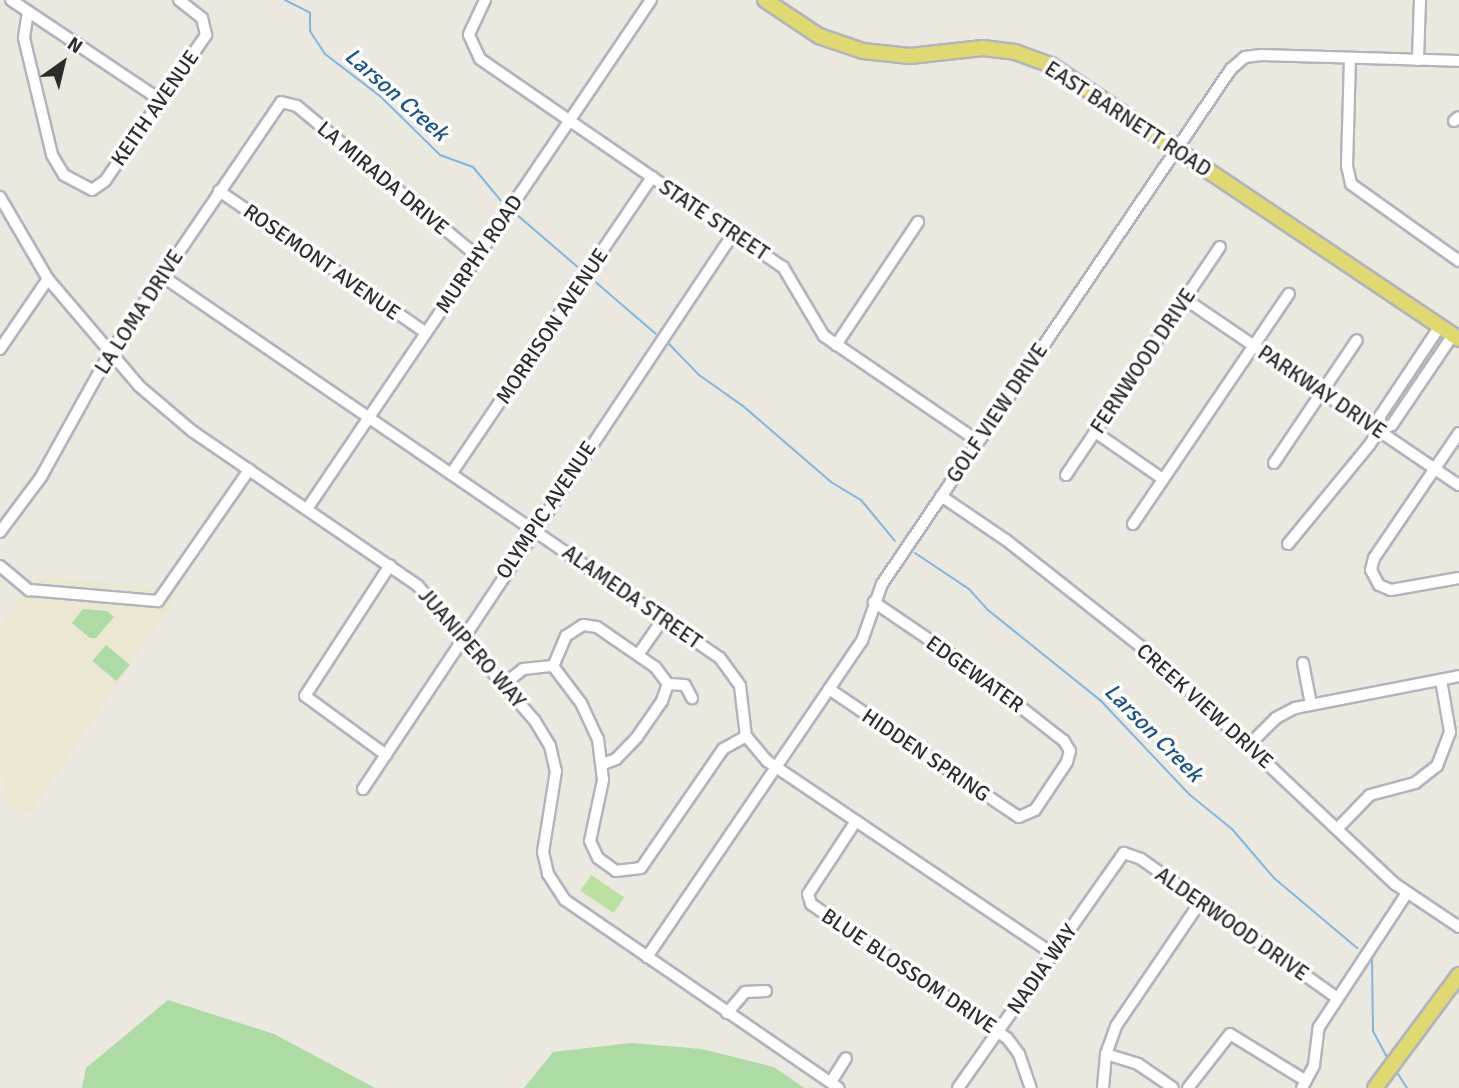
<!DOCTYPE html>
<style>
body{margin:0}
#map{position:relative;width:1459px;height:1088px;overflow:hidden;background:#ebe8e0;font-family:Signika,sans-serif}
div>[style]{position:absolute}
.education>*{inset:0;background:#ebe7d1}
.green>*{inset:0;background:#acdba3;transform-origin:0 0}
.pitch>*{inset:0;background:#bae1a0;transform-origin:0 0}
.stream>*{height:2px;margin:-1px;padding:0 1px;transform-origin:1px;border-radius:1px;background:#80b6e0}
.roads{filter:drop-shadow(2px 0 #b3b3be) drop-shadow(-2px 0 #b3b3be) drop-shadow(0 2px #b3b3be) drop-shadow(0 -2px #b3b3be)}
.minor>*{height:10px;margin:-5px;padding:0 5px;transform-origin:5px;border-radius:5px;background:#fff}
.major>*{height:14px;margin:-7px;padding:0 7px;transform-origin:7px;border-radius:7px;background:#e0d970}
span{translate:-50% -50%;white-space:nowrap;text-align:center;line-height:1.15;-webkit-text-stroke:7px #fff;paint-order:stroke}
.street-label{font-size:21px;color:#2c2c2c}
.water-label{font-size:23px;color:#1e538d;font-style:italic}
.north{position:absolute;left:28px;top:28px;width:70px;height:70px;-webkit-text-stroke:5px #fff;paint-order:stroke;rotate:34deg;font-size:19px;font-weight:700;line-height:28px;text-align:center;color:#2c2c2c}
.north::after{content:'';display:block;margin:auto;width:24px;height:32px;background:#2c2c2c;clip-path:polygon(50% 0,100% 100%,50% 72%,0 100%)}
</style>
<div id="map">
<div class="education">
<div style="clip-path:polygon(36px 575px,159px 588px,176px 597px,31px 813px,8px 804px,0 769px,0 627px)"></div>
</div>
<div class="green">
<div style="clip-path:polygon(83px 609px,107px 611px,114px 617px,96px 638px,90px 638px,72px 623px)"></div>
<div style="left:106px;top:645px;width:31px;height:21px;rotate:40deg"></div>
<div style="clip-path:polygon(168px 1000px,274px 1034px,375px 1088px,82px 1088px,86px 1068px)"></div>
<div style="clip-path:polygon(631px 1043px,702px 1049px,774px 1067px,804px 1088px,524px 1088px,553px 1052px)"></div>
</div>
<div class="pitch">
<div style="left:591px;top:875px;width:40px;height:19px;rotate:34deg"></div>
</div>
<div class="stream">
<div style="left:285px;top:0;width:28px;rotate:27deg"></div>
<div style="left:310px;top:13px;width:18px;rotate:90deg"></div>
<div style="left:310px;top:31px;width:27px;rotate:57deg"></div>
<div style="left:325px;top:54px;width:69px;rotate:37.4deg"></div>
<div style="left:380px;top:96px;width:84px;rotate:44.5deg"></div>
<div style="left:440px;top:155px;width:35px;rotate:20deg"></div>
<div style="left:473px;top:167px;width:45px;rotate:50.4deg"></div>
<div style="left:516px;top:214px;width:84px;rotate:40.7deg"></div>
<div style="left:592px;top:279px;width:84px;rotate:40.7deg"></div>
<div style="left:669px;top:344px;width:43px;rotate:45.9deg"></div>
<div style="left:699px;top:375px;width:54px;rotate:35.2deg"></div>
<div style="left:743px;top:406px;width:116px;rotate:40.8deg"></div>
<div style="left:831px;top:482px;width:35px;rotate:31deg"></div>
<div style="left:861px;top:500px;width:53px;rotate:50.3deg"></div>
<div style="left:915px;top:553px;width:65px;rotate:33.7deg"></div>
<div style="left:969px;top:589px;width:28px;rotate:48deg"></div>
<div style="left:988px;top:610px;width:145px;rotate:38.8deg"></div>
<div style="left:1101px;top:701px;width:129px;rotate:46.6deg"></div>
<div style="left:1190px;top:795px;width:54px;rotate:39deg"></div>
<div style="left:1232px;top:829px;width:65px;rotate:49.4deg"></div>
<div style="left:1274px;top:878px;width:109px;rotate:40.1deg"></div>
<div style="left:1372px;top:959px;width:72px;rotate:89.2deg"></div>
<div style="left:1373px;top:1031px;width:34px;rotate:62deg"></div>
<div style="left:1396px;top:1071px;width:20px;rotate:57deg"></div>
</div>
<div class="roads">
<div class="minor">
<div style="left:11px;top:0;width:178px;rotate:33.8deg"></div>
<div style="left:485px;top:0;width:38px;rotate:115deg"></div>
<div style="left:469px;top:35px;width:26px;rotate:65deg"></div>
<div style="left:480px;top:59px;width:368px;rotate:34.5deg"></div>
<div style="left:783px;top:267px;width:80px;rotate:59.3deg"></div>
<div style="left:824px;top:336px;width:186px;rotate:34.3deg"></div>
<div style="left:28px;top:12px;width:26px;rotate:99deg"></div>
<div style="left:24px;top:38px;width:120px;rotate:76.5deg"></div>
<div style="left:52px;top:155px;width:23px;rotate:59deg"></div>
<div style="left:64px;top:175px;width:32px;rotate:28deg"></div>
<div style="left:92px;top:190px;width:16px;rotate:-35deg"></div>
<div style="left:105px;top:181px;width:178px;rotate:-55.3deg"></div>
<div style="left:206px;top:35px;width:17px;rotate:-103deg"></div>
<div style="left:202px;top:18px;width:29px;rotate:-142deg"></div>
<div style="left:1350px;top:58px;width:108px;rotate:91.6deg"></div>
<div style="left:1347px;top:166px;width:18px;rotate:77deg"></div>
<div style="left:1351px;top:184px;width:133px;rotate:35.5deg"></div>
<div style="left:1418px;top:60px;width:60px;rotate:-88.1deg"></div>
<div style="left:1454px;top:121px;width:6px;rotate:-39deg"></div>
<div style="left:219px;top:191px;width:251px;rotate:34.4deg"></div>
<div style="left:0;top:197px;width:95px;rotate:59.7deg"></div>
<div style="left:48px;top:279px;width:140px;rotate:49.6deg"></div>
<div style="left:139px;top:386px;width:70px;rotate:40.3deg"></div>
<div style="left:192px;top:431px;width:274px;rotate:34.4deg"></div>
<div style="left:418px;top:586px;width:179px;rotate:49.1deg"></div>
<div style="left:535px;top:721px;width:29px;rotate:59deg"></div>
<div style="left:550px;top:746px;width:26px;rotate:77deg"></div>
<div style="left:556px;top:771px;width:82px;rotate:99.1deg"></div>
<div style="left:543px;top:852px;width:23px;rotate:77deg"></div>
<div style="left:548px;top:874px;width:31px;rotate:57deg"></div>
<div style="left:565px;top:900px;width:332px;rotate:34.5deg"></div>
<div style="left:162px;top:276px;width:676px;rotate:34.4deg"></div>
<div style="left:720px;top:658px;width:34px;rotate:54deg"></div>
<div style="left:740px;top:686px;width:50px;rotate:83.2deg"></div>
<div style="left:746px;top:736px;width:33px;rotate:50deg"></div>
<div style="left:767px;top:761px;width:344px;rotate:34deg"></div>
<div style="left:1185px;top:299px;width:331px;rotate:34.2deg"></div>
<div style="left:836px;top:345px;width:148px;rotate:-56.3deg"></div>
<div style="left:0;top:349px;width:85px;rotate:-55.6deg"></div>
<div style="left:1379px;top:431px;width:14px;rotate:-25deg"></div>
<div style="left:1392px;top:425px;width:109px;rotate:-55.9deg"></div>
<div style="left:1095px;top:432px;width:83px;rotate:34.7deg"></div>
<div style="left:1459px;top:433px;width:151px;rotate:124.2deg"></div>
<div style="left:1374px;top:558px;width:12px;rotate:104deg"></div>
<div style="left:1371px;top:570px;width:17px;rotate:62deg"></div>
<div style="left:1379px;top:585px;width:13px;rotate:23deg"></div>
<div style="left:1391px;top:590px;width:69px;rotate:-10deg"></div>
<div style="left:1274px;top:463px;width:148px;rotate:-56deg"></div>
<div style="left:451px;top:474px;width:359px;rotate:-55.9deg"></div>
<div style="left:1066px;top:475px;width:275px;rotate:-56deg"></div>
<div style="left:941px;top:496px;width:78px;rotate:34.1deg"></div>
<div style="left:1006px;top:540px;width:189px;rotate:38.3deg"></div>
<div style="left:1154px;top:657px;width:331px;rotate:43.3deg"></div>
<div style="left:1395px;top:884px;width:77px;rotate:33.9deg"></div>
<div style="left:307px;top:509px;width:614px;rotate:-55.95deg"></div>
<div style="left:1133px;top:524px;width:278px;rotate:-55.9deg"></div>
<div style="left:0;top:532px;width:69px;rotate:-53.3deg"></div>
<div style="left:41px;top:477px;width:138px;rotate:-61deg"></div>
<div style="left:108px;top:356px;width:307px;rotate:-55.7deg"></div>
<div style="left:281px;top:102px;width:16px;rotate:14deg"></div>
<div style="left:297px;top:106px;width:236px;rotate:39.8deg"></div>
<div style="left:1288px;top:544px;width:129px;rotate:-50.6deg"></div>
<div style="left:1370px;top:444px;width:16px;rotate:-55deg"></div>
<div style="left:1379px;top:431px;width:15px;rotate:-86deg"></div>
<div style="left:1380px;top:416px;width:108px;rotate:-56.3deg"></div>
<div style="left:0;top:566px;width:38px;rotate:40deg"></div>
<div style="left:29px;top:590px;width:129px;rotate:4.9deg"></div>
<div style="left:158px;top:601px;width:160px;rotate:-55.2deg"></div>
<div style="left:638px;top:655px;width:44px;rotate:-55.2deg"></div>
<div style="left:1303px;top:663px;width:42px;rotate:79deg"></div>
<div style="left:504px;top:684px;width:24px;rotate:-38deg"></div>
<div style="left:523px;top:669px;width:30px;rotate:-6deg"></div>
<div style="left:668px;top:684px;width:17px;rotate:3deg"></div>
<div style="left:685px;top:685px;width:15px;rotate:62deg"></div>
<div style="left:829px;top:689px;width:229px;rotate:34deg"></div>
<div style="left:1019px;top:817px;width:17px;rotate:-24deg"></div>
<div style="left:1035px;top:810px;width:58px;rotate:-56.3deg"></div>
<div style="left:1067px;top:762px;width:11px;rotate:-75deg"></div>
<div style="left:1070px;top:751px;width:12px;rotate:-121deg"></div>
<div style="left:1064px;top:741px;width:122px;rotate:-142deg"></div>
<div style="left:968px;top:666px;width:114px;rotate:-145.8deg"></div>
<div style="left:1249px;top:745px;width:38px;rotate:-45deg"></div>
<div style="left:1276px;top:718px;width:21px;rotate:-28deg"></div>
<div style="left:1295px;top:708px;width:167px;rotate:-11deg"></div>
<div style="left:386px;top:755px;width:100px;rotate:-143.9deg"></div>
<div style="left:305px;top:696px;width:156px;rotate:-57deg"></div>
<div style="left:603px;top:764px;width:14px;rotate:-21deg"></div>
<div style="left:616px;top:759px;width:30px;rotate:-46deg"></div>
<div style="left:637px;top:737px;width:44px;rotate:-55.2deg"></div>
<div style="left:662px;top:701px;width:18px;rotate:-71deg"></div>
<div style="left:668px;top:684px;width:21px;rotate:-127deg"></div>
<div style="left:655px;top:667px;width:70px;rotate:-145.4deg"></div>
<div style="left:597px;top:627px;width:14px;rotate:-172deg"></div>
<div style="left:583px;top:625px;width:20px;rotate:147deg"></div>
<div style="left:566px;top:636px;width:33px;rotate:113deg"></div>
<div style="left:553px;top:666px;width:46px;rotate:52.9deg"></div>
<div style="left:581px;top:703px;width:40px;rotate:65deg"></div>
<div style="left:598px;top:739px;width:41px;rotate:83deg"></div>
<div style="left:603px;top:780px;width:62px;rotate:102deg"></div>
<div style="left:590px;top:841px;width:19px;rotate:65deg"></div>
<div style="left:598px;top:858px;width:22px;rotate:36deg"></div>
<div style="left:616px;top:871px;width:25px;rotate:-7deg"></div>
<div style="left:641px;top:868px;width:145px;rotate:-55.4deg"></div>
<div style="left:723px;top:749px;width:26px;rotate:-29deg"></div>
<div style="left:363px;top:789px;width:667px;rotate:-56.31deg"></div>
<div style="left:856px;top:821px;width:87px;rotate:123.3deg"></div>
<div style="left:808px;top:894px;width:10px;rotate:73deg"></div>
<div style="left:811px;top:904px;width:237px;rotate:34.4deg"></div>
<div style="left:1007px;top:1038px;width:20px;rotate:53deg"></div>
<div style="left:1019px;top:1054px;width:36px;rotate:71deg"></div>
<div style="left:1337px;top:829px;width:47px;rotate:-45.9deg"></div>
<div style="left:1370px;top:795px;width:47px;rotate:-14.9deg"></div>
<div style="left:1415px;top:783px;width:28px;rotate:-38deg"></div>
<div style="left:1437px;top:766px;width:36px;rotate:-69deg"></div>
<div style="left:1450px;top:732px;width:53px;rotate:-99.8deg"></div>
<div style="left:647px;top:957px;width:382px;rotate:-55.8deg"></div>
<div style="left:862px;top:641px;width:60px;rotate:-70.7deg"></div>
<div style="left:882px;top:584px;width:622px;rotate:-55.88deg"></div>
<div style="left:1231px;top:69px;width:18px;rotate:-41deg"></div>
<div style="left:1245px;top:57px;width:16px;rotate:-7deg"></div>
<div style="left:1261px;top:55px;width:198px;rotate:1.7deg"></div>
<div style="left:727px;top:1013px;width:28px;rotate:-49deg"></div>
<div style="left:745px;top:992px;width:21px;rotate:-3deg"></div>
<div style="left:1106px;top:1054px;width:34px;rotate:17deg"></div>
<div style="left:1138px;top:1064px;width:42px;rotate:34.4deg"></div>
<div style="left:831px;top:1082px;width:28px;rotate:-58deg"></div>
<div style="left:958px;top:1088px;width:288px;rotate:-54.8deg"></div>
<div style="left:1124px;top:853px;width:18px;rotate:19deg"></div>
<div style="left:1141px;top:859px;width:239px;rotate:35.3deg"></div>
<div style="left:1103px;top:1088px;width:34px;rotate:-85deg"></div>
<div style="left:1106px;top:1054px;width:30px;rotate:-70deg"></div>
<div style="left:1116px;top:1026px;width:151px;rotate:-55.8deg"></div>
<div style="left:1188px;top:1088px;width:68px;rotate:-52.1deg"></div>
<div style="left:1230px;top:1034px;width:89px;rotate:31.7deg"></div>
<div style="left:1302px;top:1088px;width:26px;rotate:-62deg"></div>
<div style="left:1314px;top:1065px;width:38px;rotate:-83deg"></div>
<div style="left:1319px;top:1027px;width:160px;rotate:-56.7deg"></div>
</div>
<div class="major">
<div style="left:765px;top:0;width:65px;rotate:33.7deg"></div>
<div style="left:819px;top:36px;width:46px;rotate:18.8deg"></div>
<div style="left:863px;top:51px;width:47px;rotate:6.1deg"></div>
<div style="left:910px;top:56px;width:73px;rotate:-6.3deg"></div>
<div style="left:983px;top:48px;width:32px;rotate:7deg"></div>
<div style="left:1015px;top:52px;width:38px;rotate:20deg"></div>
<div style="left:1051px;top:65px;width:491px;rotate:33.9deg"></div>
<div style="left:1375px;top:1088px;width:141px;rotate:-53.4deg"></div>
</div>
</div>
<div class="street-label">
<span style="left:155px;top:108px;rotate:-55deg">KEITH AVENUE</span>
<span style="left:1128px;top:119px;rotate:33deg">EAST BARNETT ROAD</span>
<span style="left:383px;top:178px;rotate:40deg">LA MIRADA DRIVE</span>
<span style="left:714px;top:220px;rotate:34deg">STATE STREET</span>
<span style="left:479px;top:254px;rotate:-56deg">MURPHY ROAD</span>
<span style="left:322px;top:262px;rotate:35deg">ROSEMONT AVENUE</span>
<span style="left:139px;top:312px;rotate:-57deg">LA LOMA DRIVE</span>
<span style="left:552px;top:326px;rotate:-56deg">MORRISON AVENUE</span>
<span style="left:1143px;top:361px;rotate:-56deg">FERNWOOD DRIVE</span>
<span style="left:1322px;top:392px;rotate:34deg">PARKWAY DRIVE</span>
<span style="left:997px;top:413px;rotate:-56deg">GOLF VIEW DRIVE</span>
<span style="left:546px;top:510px;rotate:-56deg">OLYMPIC AVENUE</span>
<span style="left:632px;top:597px;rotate:35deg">ALAMEDA STREET</span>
<span style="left:472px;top:648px;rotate:49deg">JUANIPERO WAY</span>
<span style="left:975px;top:674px;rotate:36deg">EDGEWATER</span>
<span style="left:1205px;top:706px;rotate:42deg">CREEK VIEW DRIVE</span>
<span style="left:926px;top:755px;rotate:34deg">HIDDEN SPRING</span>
<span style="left:1232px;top:924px;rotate:35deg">ALDERWOOD DRIVE</span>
<span style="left:1042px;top:969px;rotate:-55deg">NADIA WAY</span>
<span style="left:909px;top:971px;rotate:34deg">BLUE BLOSSOM DRIVE</span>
</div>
<div class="water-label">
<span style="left:396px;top:95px;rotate:41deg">Larson Creek</span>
<span style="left:1153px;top:733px;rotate:45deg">Larson Creek</span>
</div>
<div class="north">N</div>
</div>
